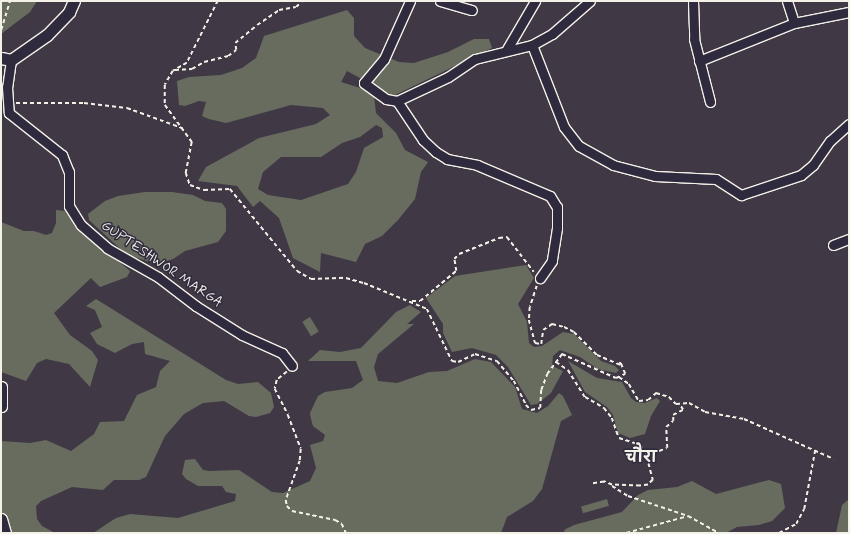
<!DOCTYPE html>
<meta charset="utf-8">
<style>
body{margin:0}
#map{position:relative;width:850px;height:534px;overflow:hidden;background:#403945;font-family:Mynerve,"Playpen Sans Deva",sans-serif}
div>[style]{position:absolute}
.green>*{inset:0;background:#676c5f;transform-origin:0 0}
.path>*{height:1.5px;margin-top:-0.75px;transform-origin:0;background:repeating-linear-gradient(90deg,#f4f1e8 0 4px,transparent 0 7px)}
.roads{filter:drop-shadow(1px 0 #f4f1e8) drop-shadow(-1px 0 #f4f1e8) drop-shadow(0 1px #f4f1e8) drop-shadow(0 -1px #f4f1e8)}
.minor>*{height:9px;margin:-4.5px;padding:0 4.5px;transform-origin:4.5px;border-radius:4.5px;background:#2f2a3d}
.tertiary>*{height:11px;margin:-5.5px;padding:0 5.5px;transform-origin:5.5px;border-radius:5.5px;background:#2f2a3d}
span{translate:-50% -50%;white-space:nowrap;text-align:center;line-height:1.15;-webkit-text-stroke:3px #2f2a3d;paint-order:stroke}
.street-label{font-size:14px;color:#f4f1e8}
.neighbourhood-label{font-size:15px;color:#f4f1e8;font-weight:700}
.frame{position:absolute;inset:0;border:2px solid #f4f1e8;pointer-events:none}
</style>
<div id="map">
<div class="green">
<div style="clip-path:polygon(1px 1px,37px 1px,30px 12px,1px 34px)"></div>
<div style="clip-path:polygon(evenodd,347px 10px,354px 18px,354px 36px,365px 48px,399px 62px,414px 63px,448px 52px,474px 39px,489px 39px,492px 48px,393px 96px,347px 71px,341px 82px,370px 91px,374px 96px,376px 113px,396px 133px,405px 150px,428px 162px,421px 172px,415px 199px,398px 220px,382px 236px,365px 244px,356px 262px,321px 253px,320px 272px,293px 258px,279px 218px,260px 201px,253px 207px,237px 186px,198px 181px,206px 167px,259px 138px,316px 124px,330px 115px,323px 108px,291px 105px,226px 123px,209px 119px,202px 116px,206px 102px,199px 101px,185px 106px,179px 105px,177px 81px,189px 77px,221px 75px,242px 68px,256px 58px,264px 36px,347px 10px,376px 125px,382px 128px,383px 137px,364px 148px,356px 172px,348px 184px,301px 200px,268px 195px,258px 189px,263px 172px,281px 157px,321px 157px,342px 143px,360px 137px,376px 125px)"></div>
<div style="clip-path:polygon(145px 192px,172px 192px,193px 195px,205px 201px,222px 203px,226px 209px,226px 231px,218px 242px,185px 251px,173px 259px,157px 264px,127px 255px,89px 220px,88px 214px,105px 201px,118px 196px)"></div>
<div style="clip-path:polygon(56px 210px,65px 211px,74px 224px,130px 271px,127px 277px,100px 287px,91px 278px,54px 313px,70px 335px,92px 351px,98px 360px,90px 387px,69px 364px,46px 359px,37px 363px,26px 381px,1px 372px,1px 222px,24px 231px,34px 231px,46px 235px,52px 233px,56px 223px)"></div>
<div style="clip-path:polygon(526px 265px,534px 278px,518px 304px,527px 322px,529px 343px,534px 347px,542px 346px,563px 332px,574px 334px,601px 361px,615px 366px,619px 370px,616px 373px,598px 369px,580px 357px,560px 350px,553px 356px,552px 366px,563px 371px,551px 393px,537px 404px,531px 405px,508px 367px,496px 355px,472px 348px,452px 352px,443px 333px,443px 324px,426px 298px,455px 276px)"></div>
<div style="clip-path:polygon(96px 299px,226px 380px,238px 384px,258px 382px,271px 393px,274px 407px,270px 413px,256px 417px,249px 416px,224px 401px,203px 403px,184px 414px,165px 436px,146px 477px,139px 480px,114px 480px,103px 490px,72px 487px,41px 501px,36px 506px,37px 519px,42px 526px,55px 533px,1px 533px,1px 441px,30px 443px,46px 440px,71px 451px,94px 434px,100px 422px,124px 421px,137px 395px,156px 387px,160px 371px,170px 361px,145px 354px,144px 342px,132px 344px,115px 353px,97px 344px,90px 333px,102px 327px,95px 310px,86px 306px)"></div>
<div style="clip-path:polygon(410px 305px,421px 312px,407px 324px,414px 324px,378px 354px,374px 367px,378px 381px,397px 383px,429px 372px,447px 371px,475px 359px,491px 362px,515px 387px,522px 409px,537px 413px,548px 406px,559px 393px,563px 396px,572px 415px,561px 421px,542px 489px,533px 501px,507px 517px,501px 533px,93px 533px,116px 518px,130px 514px,178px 518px,235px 501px,236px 494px,226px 492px,222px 486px,198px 486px,186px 479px,182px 474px,185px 460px,195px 459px,203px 470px,209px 471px,239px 470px,272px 492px,283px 493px,310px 481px,316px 468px,310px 445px,323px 441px,325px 435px,313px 426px,311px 419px,310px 413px,318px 396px,325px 392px,352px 388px,363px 380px,356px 361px,308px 361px,320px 350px,340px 352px,361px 348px,396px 312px)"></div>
<div style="left:310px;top:317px;width:17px;height:9px;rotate:59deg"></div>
<div style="clip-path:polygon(568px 361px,597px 378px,622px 382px,631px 398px,636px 402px,645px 403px,657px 398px,660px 401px,651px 416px,645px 434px,630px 438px,618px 433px,613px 415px,607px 407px,585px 392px)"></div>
<div style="clip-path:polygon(769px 480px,781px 484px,785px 508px,772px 521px,759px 525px,737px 527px,726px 533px,565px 533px,564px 530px,574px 525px,622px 512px,638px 495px,648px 490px,677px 487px,692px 481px,716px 494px)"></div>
<div style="left:607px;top:499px;width:7px;height:27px;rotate:74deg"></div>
<div style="clip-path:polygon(849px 499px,849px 533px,836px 533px,842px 505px)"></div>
</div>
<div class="path">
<div style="left:218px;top:1px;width:69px;rotate:116.6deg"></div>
<div style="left:187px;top:63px;width:16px;rotate:150deg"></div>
<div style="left:173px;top:71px;width:16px;rotate:120deg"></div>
<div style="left:165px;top:85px;width:20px;rotate:90deg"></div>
<div style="left:165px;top:105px;width:46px;rotate:53.9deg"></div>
<div style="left:192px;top:142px;width:32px;rotate:101deg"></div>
<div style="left:186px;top:173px;width:13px;rotate:72deg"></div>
<div style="left:190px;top:185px;width:15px;rotate:20deg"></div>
<div style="left:204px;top:190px;width:26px;rotate:-2deg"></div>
<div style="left:230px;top:189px;width:106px;rotate:50.7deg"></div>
<div style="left:297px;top:271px;width:16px;rotate:30deg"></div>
<div style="left:311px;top:279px;width:35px;rotate:-2deg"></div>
<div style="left:346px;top:278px;width:19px;rotate:16deg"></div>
<div style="left:364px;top:283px;width:68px;rotate:22.4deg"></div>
<div style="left:427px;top:309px;width:58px;rotate:64.3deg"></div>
<div style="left:452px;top:361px;width:6px;rotate:9deg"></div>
<div style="left:458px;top:362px;width:19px;rotate:-25deg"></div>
<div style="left:475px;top:354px;width:23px;rotate:18deg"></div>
<div style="left:497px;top:361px;width:26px;rotate:50deg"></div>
<div style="left:514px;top:381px;width:27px;rotate:63deg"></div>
<div style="left:526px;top:405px;width:7px;rotate:45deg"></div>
<div style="left:531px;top:410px;width:9px;rotate:-13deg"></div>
<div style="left:540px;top:408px;width:18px;rotate:-87deg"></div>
<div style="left:541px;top:390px;width:17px;rotate:-69deg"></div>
<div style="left:547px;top:374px;width:25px;rotate:-53deg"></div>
<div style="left:562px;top:354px;width:59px;rotate:24deg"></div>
<div style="left:616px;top:378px;width:10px;rotate:-24deg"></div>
<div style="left:625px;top:374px;width:13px;rotate:-113deg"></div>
<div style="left:620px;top:362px;width:3px;rotate:72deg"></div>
<div style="left:1px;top:30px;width:30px;rotate:-73deg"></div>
<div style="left:175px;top:70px;width:17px;rotate:-3deg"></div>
<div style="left:192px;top:69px;width:14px;rotate:-30deg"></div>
<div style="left:204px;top:62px;width:25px;rotate:-14deg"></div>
<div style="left:228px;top:56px;width:10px;rotate:-37deg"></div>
<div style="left:236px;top:50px;width:7px;rotate:-98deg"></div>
<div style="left:235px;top:43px;width:28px;rotate:-39deg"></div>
<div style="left:257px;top:25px;width:27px;rotate:-34deg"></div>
<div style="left:279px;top:10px;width:17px;rotate:-10deg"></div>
<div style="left:296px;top:7px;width:8px;rotate:-45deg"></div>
<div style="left:16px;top:103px;width:68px"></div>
<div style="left:84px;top:103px;width:43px;rotate:6.6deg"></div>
<div style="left:127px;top:108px;width:59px;rotate:20deg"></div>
<div style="left:537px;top:286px;width:22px;rotate:108deg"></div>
<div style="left:530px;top:307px;width:13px;rotate:94deg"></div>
<div style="left:529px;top:320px;width:24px;rotate:75deg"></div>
<div style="left:535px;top:343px;width:6px;rotate:9deg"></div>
<div style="left:541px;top:344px;width:14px;rotate:-82deg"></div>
<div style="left:543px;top:330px;width:11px;rotate:-34deg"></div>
<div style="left:552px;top:324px;width:12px;rotate:14deg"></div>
<div style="left:564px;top:327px;width:11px;rotate:27deg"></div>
<div style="left:574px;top:332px;width:33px;rotate:45deg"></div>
<div style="left:597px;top:355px;width:26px;rotate:23deg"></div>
<div style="left:412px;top:301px;width:8px"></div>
<div style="left:420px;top:301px;width:47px;rotate:-39.8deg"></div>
<div style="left:456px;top:271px;width:12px;rotate:-99deg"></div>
<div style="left:454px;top:259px;width:7px;rotate:-45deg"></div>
<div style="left:459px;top:254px;width:43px;rotate:-21.8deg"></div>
<div style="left:499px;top:238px;width:8px;rotate:-7deg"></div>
<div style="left:507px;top:237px;width:44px;rotate:52.4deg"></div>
<div style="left:556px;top:362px;width:14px;rotate:34deg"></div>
<div style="left:568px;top:370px;width:32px;rotate:58deg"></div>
<div style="left:585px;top:397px;width:22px;rotate:30deg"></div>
<div style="left:604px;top:408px;width:13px;rotate:51deg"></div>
<div style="left:612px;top:418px;width:21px;rotate:71deg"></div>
<div style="left:619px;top:438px;width:22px;rotate:18deg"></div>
<div style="left:640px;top:445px;width:7px;rotate:45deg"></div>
<div style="left:645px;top:450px;width:31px;rotate:75deg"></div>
<div style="left:653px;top:480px;width:7px;rotate:135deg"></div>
<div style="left:648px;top:485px;width:8px;rotate:173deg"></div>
<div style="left:640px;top:486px;width:28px;rotate:-178deg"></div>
<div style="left:612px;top:485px;width:9px;rotate:-159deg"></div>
<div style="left:604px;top:482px;width:13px;rotate:171deg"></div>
<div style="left:287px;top:372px;width:13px;rotate:141deg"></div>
<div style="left:277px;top:380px;width:9px;rotate:103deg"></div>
<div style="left:275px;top:389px;width:29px;rotate:63deg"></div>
<div style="left:288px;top:415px;width:36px;rotate:69deg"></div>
<div style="left:301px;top:449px;width:12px;rotate:95deg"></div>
<div style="left:300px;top:461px;width:41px;rotate:109.7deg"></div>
<div style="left:286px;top:500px;width:6px;rotate:81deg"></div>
<div style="left:287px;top:506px;width:7px;rotate:45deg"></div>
<div style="left:292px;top:511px;width:44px;rotate:11.8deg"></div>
<div style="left:335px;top:520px;width:8px;rotate:30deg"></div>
<div style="left:342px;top:524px;width:10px;rotate:66deg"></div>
<div style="left:619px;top:377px;width:12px;rotate:35deg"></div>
<div style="left:629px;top:384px;width:20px;rotate:60deg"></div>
<div style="left:639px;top:401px;width:9px;rotate:-6deg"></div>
<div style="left:648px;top:400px;width:11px;rotate:-41deg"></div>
<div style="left:656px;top:393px;width:14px;rotate:17deg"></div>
<div style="left:669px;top:397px;width:10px;rotate:45deg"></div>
<div style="left:676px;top:404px;width:13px;rotate:-4deg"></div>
<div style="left:689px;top:403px;width:18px;rotate:29deg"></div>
<div style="left:705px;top:412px;width:40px;rotate:10deg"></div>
<div style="left:744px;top:419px;width:98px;rotate:24deg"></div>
<div style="left:646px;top:456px;width:22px;rotate:-21deg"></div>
<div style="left:667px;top:448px;width:21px;rotate:-93deg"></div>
<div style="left:666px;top:427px;width:9px;rotate:-41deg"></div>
<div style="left:673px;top:421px;width:6px;rotate:-90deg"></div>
<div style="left:673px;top:415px;width:11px;rotate:-27deg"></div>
<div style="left:683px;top:410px;width:7px;rotate:-124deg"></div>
<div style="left:612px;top:486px;width:19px;rotate:32deg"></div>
<div style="left:628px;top:496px;width:63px;rotate:18.4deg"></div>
<div style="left:688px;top:516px;width:35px;rotate:29deg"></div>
<div style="left:626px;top:533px;width:64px;rotate:-15.3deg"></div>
<div style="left:779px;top:533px;width:19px;rotate:-28deg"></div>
<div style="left:796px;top:524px;width:17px;rotate:-62deg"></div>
<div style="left:804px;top:509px;width:60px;rotate:-79.4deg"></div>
</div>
<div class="roads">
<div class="minor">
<div style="left:410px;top:1px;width:64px;rotate:114.1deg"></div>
<div style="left:384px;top:59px;width:31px;rotate:130deg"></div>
<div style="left:364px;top:83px;width:27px;rotate:36deg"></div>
<div style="left:386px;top:99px;width:11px;rotate:10deg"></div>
<div style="left:397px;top:101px;width:56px;rotate:-25.2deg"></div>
<div style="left:448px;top:77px;width:32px;rotate:-34deg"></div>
<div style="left:475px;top:59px;width:59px;rotate:-13.8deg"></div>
<div style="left:532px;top:45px;width:23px;rotate:-29deg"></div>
<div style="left:552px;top:34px;width:50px;rotate:-41deg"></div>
<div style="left:440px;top:1px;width:33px;rotate:16deg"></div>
<div style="left:693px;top:1px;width:38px;rotate:88deg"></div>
<div style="left:694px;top:39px;width:65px;rotate:75.7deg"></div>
<div style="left:787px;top:1px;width:23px;rotate:72deg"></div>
<div style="left:532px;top:45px;width:88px;rotate:68.7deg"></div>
<div style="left:564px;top:127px;width:24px;rotate:52deg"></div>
<div style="left:579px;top:146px;width:39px;rotate:29deg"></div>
<div style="left:613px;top:165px;width:43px;rotate:14.7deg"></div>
<div style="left:655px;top:176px;width:61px;rotate:2.8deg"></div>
<div style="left:716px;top:179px;width:30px;rotate:33deg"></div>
<div style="left:741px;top:195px;width:63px;rotate:-18.4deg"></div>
<div style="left:801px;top:175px;width:16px;rotate:-40deg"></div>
<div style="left:813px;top:165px;width:29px;rotate:-55deg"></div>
<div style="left:830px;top:141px;width:25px;rotate:-42deg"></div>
<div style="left:507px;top:49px;width:56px;rotate:-59.7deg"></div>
<div style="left:11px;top:60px;width:27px;rotate:98deg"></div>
<div style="left:7px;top:87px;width:26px;rotate:86deg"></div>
<div style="left:9px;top:113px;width:68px;rotate:38.4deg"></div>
<div style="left:62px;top:155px;width:18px;rotate:68deg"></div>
<div style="left:69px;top:172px;width:34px;rotate:90deg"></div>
<div style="left:69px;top:206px;width:22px;rotate:58deg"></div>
<div style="left:81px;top:225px;width:35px;rotate:41deg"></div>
<div style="left:107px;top:248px;width:59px;rotate:29.6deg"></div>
<div style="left:158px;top:277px;width:48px;rotate:37.3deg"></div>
<div style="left:196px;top:306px;width:54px;rotate:32.2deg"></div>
<div style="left:242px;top:335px;width:44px;rotate:24.2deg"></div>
<div style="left:282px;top:353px;width:16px;rotate:52deg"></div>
<div style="left:699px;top:61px;width:102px;rotate:-21.8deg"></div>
<div style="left:794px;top:23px;width:56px;rotate:-11.3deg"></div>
<div style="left:397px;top:101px;width:47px;rotate:56.3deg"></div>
<div style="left:423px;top:140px;width:18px;rotate:43deg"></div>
<div style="left:436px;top:152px;width:13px;rotate:32deg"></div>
<div style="left:447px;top:159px;width:31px;rotate:11deg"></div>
<div style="left:477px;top:165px;width:79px;rotate:23deg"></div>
<div style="left:550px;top:196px;width:13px;rotate:58deg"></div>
<div style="left:557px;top:207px;width:21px;rotate:90deg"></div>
<div style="left:557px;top:228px;width:33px;rotate:99deg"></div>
<div style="left:552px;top:261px;width:21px;rotate:125deg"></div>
<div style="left:833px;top:245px;width:17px;rotate:-21deg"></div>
</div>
<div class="tertiary">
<div style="left:1px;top:58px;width:10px;rotate:11deg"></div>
<div style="left:11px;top:60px;width:44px;rotate:-34.8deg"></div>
<div style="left:47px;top:35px;width:32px;rotate:-46deg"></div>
<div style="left:69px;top:12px;width:12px;rotate:-66deg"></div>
<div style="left:1px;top:387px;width:19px;rotate:90deg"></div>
<div style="left:1px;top:519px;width:15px;rotate:74deg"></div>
</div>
</div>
<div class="street-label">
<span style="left:162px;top:264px;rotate:34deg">GUPTESHWOR MARGA</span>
</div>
<div class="neighbourhood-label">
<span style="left:641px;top:459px">चौरा</span>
</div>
<div class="frame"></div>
</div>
